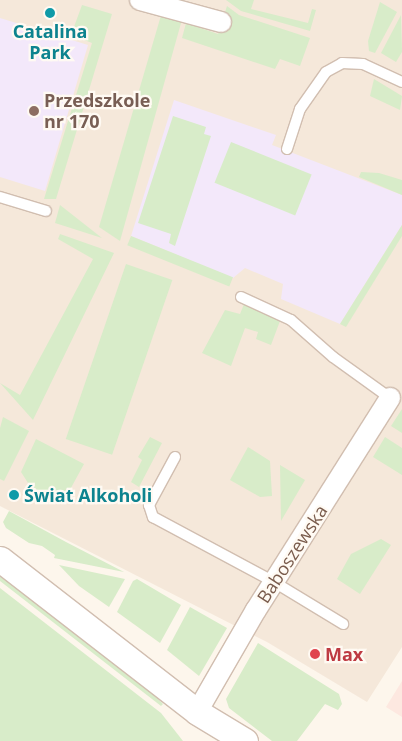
<!DOCTYPE html>
<meta charset="utf-8">
<style>
body{margin:0}
#map{position:relative;width:402px;height:741px;overflow:hidden;background:#fdf6ec;font-family:"Open Sans",sans-serif}
div>[style]{position:absolute}
.residential>*{inset:0;background:#f5e8da}
.commercial>*{inset:0;background:#fde8e0}
.education>*{inset:0;background:#f3e8fa}
.green>*{inset:0;background:#d8ecc9;transform-origin:0 0}
.roads{filter:drop-shadow(1px 0 #d1beb0) drop-shadow(-1px 0 #d1beb0) drop-shadow(0 1px #d1beb0) drop-shadow(0 -1px #d1beb0)}
.service>*{height:10px;margin:-5px;padding:0 5px;transform-origin:5px;border-radius:5px;background:#fff}
.minor>*{height:20px;margin:-10px;padding:0 10px;transform-origin:10px;border-radius:10px;background:#fff}
.tertiary>*{height:25px;margin:-12.5px;padding:0 12.5px;transform-origin:12.5px;border-radius:12.5px;background:#fff}
.dots>*{width:14px;height:14px;translate:-50% -50%;box-sizing:border-box;border:2px solid #fffaf3;border-radius:50%}
span{translate:-50% -50%;white-space:nowrap;text-align:center;line-height:1.15;-webkit-text-stroke:4.5px #fffaf3;paint-order:stroke}
.culture-label{font-size:18px;color:#0d838f;font-weight:700}
.left{translate:0 -50%;text-align:left}
.education-label{font-size:18px;color:#785e54;font-weight:700}
.street-label{font-size:18px;color:#7a5c4d}
.health-label{font-size:18px;color:#be3a42;font-weight:700}
</style>
<div id="map">
<div class="residential">
<div style="clip-path:polygon(0 0,402px 0,402px 647px,367px 702px,267px 642px,0 506px)"></div>
</div>
<div class="commercial">
<div style="clip-path:polygon(402px 681px,402px 717px,386px 707px)"></div>
</div>
<div class="education">
<div style="clip-path:polygon(0 18px,88px 45px,45px 191px,0 177px)"></div>
<div style="clip-path:polygon(174px 100px,276px 135px,272px 145px,402px 195px,402px 225px,340px 324px,281px 299px,283px 284px,245px 268px,233px 278px,131px 236px)"></div>
</div>
<div class="green">
<div style="clip-path:polygon(226px 0,254px 0,251px 9px,308px 23px,312px 9px,316px 10px,310px 31px,241px 11px)"></div>
<div style="clip-path:polygon(380px 2px,397px 12px,375px 53px,369px 51px,368px 41px)"></div>
<div style="clip-path:polygon(82px 5px,112px 14px,56px 199px,44px 199px,92px 43px,71px 35px)"></div>
<div style="clip-path:polygon(227px 6px,239px 15px,310px 38px,300px 66px,280px 59px,275px 69px,182px 38px,186px 23px,218px 34px)"></div>
<div style="clip-path:polygon(162px 12px,183px 16px,120px 241px,99px 227px)"></div>
<div style="clip-path:polygon(401px 15px,402px 52px,396px 62px,381px 53px)"></div>
<div style="clip-path:polygon(374px 79px,402px 96px,400px 110px,370px 96px)"></div>
<div style="clip-path:polygon(173px 116px,206px 127px,204px 134px,211px 136px,175px 246px,169px 243px,171px 234px,138px 223px)"></div>
<div style="left:231px;top:142px;width:87px;height:44px;rotate:22deg"></div>
<div style="clip-path:polygon(361px 172px,379px 173px,402px 180px,402px 195px,359px 177px)"></div>
<div style="clip-path:polygon(60px 205px,102px 238px,55px 223px)"></div>
<div style="clip-path:polygon(402px 225px,402px 236px,346px 327px,340px 324px)"></div>
<div style="clip-path:polygon(60px 234px,114px 253px,33px 420px,0 383px,20px 395px,93px 259px,58px 239px)"></div>
<div style="left:131px;top:236px;width:110px;height:10px;rotate:22deg"></div>
<div style="left:126px;top:264px;width:49px;height:185px;rotate:19deg"></div>
<div style="clip-path:polygon(244px 304px,280px 321px,271px 345px,256px 339px,258px 332px,245px 328px,231px 366px,202px 353px,225px 310px,240px 314px)"></div>
<div style="clip-path:polygon(402px 409px,402px 433px,391px 426px)"></div>
<div style="clip-path:polygon(3px 417px,29px 431px,4px 481px,0 479px,0 428px)"></div>
<div style="clip-path:polygon(150px 437px,162px 443px,139px 487px,131px 482px,142px 460px,138px 457px)"></div>
<div style="clip-path:polygon(385px 437px,402px 448px,402px 475px,373px 457px)"></div>
<div style="clip-path:polygon(36px 439px,84px 464px,66px 497px,55px 492px,52px 497px,30px 486px,21px 472px)"></div>
<div style="clip-path:polygon(248px 447px,270px 461px,272px 496px,260px 497px,230px 480px)"></div>
<div style="clip-path:polygon(280px 465px,305px 480px,281px 521px)"></div>
<div style="clip-path:polygon(9px 511px,66px 542px,124px 572px,54px 558px,55px 555px,42px 546px,29px 543px,6px 528px,3px 522px)"></div>
<div style="clip-path:polygon(381px 539px,391px 545px,360px 594px,337px 579px,351px 554px)"></div>
<div style="clip-path:polygon(59px 565px,125px 579px,109px 607px,79px 586px)"></div>
<div style="clip-path:polygon(0 574px,144px 684px,163px 704px,161px 706px,0 581px)"></div>
<div style="clip-path:polygon(137px 579px,181px 605px,160px 643px,117px 612px,133px 581px)"></div>
<div style="clip-path:polygon(0 588px,161px 713px,183px 741px,0 741px)"></div>
<div style="clip-path:polygon(190px 607px,227px 628px,199px 676px,167px 650px)"></div>
<div style="clip-path:polygon(258px 643px,339px 694px,342px 704px,338px 710px,325px 704px,297px 741px,272px 741px,229px 708px,226px 699px)"></div>
</div>
<div class="roads">
<div class="service">
<div style="left:287px;top:149px;width:42px;rotate:-72deg"></div>
<div style="left:300px;top:109px;width:45px;rotate:-54.9deg"></div>
<div style="left:326px;top:72px;width:18px;rotate:-29deg"></div>
<div style="left:342px;top:63px;width:21px;rotate:3deg"></div>
<div style="left:363px;top:64px;width:43px;rotate:24.8deg"></div>
<div style="left:0;top:197px;width:48px;rotate:16.9deg"></div>
<div style="left:241px;top:297px;width:55px;rotate:24.7deg"></div>
<div style="left:291px;top:320px;width:56px;rotate:41.4deg"></div>
<div style="left:333px;top:357px;width:70px;rotate:35.7deg"></div>
<div style="left:175px;top:457px;width:55px;rotate:118.4deg"></div>
<div style="left:149px;top:505px;width:13px;rotate:72deg"></div>
<div style="left:153px;top:517px;width:137px;rotate:28.2deg"></div>
<div style="left:274px;top:582px;width:81px;rotate:31.3deg"></div>
</div>
<div class="minor">
<div style="left:140px;top:0;width:84px;rotate:15.2deg"></div>
<div style="left:197px;top:712px;width:118px;rotate:-60deg"></div>
<div style="left:256px;top:610px;width:251px;rotate:-57.7deg"></div>
</div>
<div class="tertiary">
<div style="left:0;top:559px;width:249px;rotate:37.8deg"></div>
<div style="left:197px;top:712px;width:56px;rotate:31.1deg"></div>
</div>
</div>
<div class="dots">
<div style="left:50px;top:13px;background:#0f9aa8"></div>
<div style="left:34px;top:111px;background:#8d6e63"></div>
<div style="left:14px;top:495px;background:#0f9aa8"></div>
<div style="left:315px;top:654px;background:#e0444e"></div>
</div>
<div class="culture-label">
<span style="left:50px;top:42px">Catalina<br>Park</span>
<span class="left" style="left:24px;top:495px">Świat Alkoholi</span>
</div>
<div class="education-label">
<span class="left" style="left:44px;top:111px">Przedszkole<br>nr 170</span>
</div>
<div class="street-label">
<span style="left:292px;top:554px;rotate:-57deg">Baboszewska</span>
</div>
<div class="health-label">
<span class="left" style="left:325px;top:654px">Max</span>
</div>
</div>
